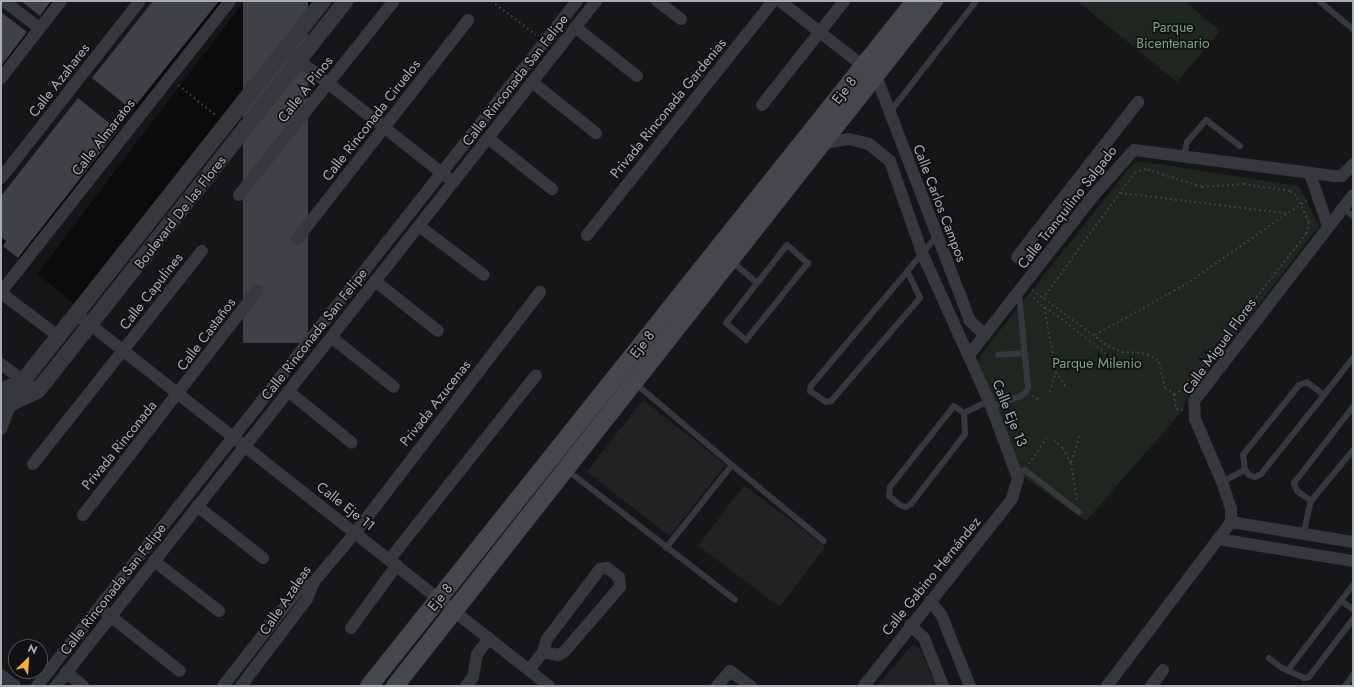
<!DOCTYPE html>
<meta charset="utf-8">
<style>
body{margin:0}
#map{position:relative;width:1354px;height:687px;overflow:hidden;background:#161618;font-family:Jost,sans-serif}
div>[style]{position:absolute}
.built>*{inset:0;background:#222225;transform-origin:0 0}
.green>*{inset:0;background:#1e261f}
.shadow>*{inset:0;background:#0007}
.building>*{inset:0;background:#404145;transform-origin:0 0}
.path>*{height:2px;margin-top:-1px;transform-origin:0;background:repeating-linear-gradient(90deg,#3d3f44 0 2px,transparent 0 5px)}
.service>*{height:6px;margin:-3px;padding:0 3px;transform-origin:3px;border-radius:3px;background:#37383d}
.minor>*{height:12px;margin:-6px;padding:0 6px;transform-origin:6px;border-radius:6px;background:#37383d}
.tertiary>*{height:16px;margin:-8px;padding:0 8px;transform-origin:8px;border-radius:8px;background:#37383d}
.secondary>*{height:18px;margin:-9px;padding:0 9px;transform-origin:9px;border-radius:9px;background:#45474d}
span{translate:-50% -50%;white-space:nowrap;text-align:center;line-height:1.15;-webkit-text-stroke:3.5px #111113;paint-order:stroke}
.park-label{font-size:14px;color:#7fa381}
.street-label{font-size:14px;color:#a8adb8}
.frame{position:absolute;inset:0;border:2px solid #a8adb8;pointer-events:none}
.north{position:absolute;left:8px;top:639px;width:40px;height:40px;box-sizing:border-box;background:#111113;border:1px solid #4d4f55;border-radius:50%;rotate:25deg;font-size:11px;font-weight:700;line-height:16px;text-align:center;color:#a8adb8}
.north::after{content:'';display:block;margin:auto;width:14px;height:18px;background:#f2b134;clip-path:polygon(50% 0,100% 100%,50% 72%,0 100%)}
</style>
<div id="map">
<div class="built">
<div style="left:643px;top:400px;width:105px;height:91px;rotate:38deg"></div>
<div style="left:744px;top:485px;width:102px;height:76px;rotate:37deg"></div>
<div style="clip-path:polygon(911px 646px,918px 647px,923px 655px,936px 686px,877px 686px)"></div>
</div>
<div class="green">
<div style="clip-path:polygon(1077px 1px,1185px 1px,1220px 31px,1177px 82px)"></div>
<div style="clip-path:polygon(1138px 161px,1299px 186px,1319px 226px,1185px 402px,1183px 410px,1086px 521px,1024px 477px,978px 362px,982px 353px,1131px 166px)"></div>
</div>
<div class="shadow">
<div style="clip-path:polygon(21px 1px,57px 1px,43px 18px)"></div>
<div style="clip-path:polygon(154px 1px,223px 1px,136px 112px,96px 81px)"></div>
<div style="clip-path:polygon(244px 1px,313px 1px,76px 305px,37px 274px)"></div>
<div style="clip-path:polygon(1px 13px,29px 36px,1px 72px)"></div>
<div style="clip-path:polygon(78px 99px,121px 134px,21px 260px,1px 244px,1px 198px)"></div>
</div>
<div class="building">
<div style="clip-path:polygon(21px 1px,51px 1px,40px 16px)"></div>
<div style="clip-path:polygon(153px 1px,219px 1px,132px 110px,92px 78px)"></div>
<div style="left:243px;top:1px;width:65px;height:342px"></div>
<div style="clip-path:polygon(1px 12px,27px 32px,1px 66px)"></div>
<div style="clip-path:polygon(78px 98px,118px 130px,18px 258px,3px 246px,6px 241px,1px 237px,1px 196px)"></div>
</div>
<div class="path">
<div style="left:491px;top:1px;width:56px;rotate:37.1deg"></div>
<div style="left:178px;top:85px;width:50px;rotate:38.5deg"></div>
<div style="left:1120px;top:193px;width:167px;rotate:6.9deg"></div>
<div style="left:1032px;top:290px;width:94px;rotate:36.4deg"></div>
<div style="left:1108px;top:346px;width:15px;rotate:23deg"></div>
<div style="left:1122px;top:352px;width:20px;rotate:3deg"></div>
<div style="left:1142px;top:353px;width:10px;rotate:17deg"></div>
<div style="left:1152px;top:356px;width:9px;rotate:41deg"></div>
<div style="left:1159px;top:362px;width:27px;rotate:77deg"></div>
<div style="left:1165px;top:388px;width:11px;rotate:34deg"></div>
<div style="left:1174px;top:394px;width:13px;rotate:-29deg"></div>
<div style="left:1185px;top:388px;width:196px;rotate:-51.8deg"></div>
<div style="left:1306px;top:234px;width:12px;rotate:-76deg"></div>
<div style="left:1309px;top:222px;width:30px;rotate:-116deg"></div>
<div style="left:1296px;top:195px;width:7px;rotate:-146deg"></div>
<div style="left:1290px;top:191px;width:47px;rotate:-171.3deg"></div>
<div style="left:1244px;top:184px;width:42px;rotate:175.9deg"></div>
<div style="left:1202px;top:187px;width:59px;rotate:-162.2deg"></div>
<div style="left:1146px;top:169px;width:11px;rotate:165deg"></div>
<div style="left:1135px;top:172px;width:156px;rotate:126.1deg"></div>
<div style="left:1029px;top:295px;width:19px;rotate:39deg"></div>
<div style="left:1044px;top:307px;width:65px;rotate:79.4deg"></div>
<div style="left:1056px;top:371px;width:22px;rotate:106deg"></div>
<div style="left:1045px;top:307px;width:101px;rotate:37.3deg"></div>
<div style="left:1095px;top:335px;width:104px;rotate:-29.3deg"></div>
<div style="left:1186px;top:284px;width:147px;rotate:-34.8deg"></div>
<div style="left:1056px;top:372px;width:20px;rotate:57deg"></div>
<div style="left:1174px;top:394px;width:15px;rotate:82deg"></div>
<div style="left:1176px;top:409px;width:7px;rotate:8deg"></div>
<div style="left:1032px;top:396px;width:10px;rotate:29deg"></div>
<div style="left:1054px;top:440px;width:12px;rotate:42deg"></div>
<div style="left:1063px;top:448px;width:17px;rotate:62deg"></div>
<div style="left:1071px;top:463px;width:38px;rotate:81deg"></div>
<div style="left:1071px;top:462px;width:28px;rotate:-71deg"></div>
<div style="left:1029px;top:464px;width:32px;rotate:-56deg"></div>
</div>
<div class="service">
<div style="left:1319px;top:1px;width:44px;rotate:39.5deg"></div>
<div style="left:890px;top:112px;width:140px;rotate:-52.2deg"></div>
<div style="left:1184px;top:155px;width:13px;rotate:-77deg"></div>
<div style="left:1187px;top:142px;width:29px;rotate:-49deg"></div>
<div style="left:1206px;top:120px;width:43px;rotate:37.4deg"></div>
<div style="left:1343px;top:208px;width:13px;rotate:39deg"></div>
<div style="left:787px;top:245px;width:28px;rotate:41deg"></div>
<div style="left:808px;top:263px;width:99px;rotate:128.8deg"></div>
<div style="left:746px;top:340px;width:26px;rotate:-140deg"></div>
<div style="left:726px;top:323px;width:99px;rotate:-52deg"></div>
<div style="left:731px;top:261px;width:34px;rotate:40deg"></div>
<div style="left:908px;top:273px;width:28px;rotate:64deg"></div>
<div style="left:920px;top:298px;width:136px;rotate:130.8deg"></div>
<div style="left:831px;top:401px;width:5px;rotate:169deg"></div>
<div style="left:826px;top:402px;width:19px;rotate:-145deg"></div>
<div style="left:810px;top:391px;width:5px;rotate:-79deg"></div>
<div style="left:811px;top:386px;width:194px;rotate:-50deg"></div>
<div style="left:998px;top:355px;width:27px;rotate:-4deg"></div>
<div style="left:636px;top:384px;width:126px;rotate:40.2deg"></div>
<div style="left:732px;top:465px;width:106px;rotate:128.5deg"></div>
<div style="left:1324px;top:395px;width:21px;rotate:-143deg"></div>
<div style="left:1307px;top:382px;width:9px;rotate:159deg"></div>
<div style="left:1299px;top:385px;width:90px;rotate:128.7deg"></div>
<div style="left:1243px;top:455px;width:15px;rotate:82deg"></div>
<div style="left:1245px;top:470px;width:6px;rotate:51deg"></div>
<div style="left:1249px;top:475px;width:6px;rotate:18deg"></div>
<div style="left:1255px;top:477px;width:7px;rotate:-27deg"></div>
<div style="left:1261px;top:474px;width:101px;rotate:-51.4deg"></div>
<div style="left:1324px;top:395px;width:47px;rotate:-51.9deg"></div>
<div style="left:954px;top:406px;width:12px;rotate:35deg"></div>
<div style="left:964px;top:413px;width:21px;rotate:87deg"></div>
<div style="left:965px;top:434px;width:88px;rotate:127.6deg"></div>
<div style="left:911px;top:504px;width:6px;rotate:149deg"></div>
<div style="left:906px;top:507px;width:6px;rotate:-162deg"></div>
<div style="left:900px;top:505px;width:14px;rotate:-141deg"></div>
<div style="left:889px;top:496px;width:9px;rotate:-84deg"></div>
<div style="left:890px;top:487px;width:103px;rotate:-51.7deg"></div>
<div style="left:991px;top:406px;width:32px;rotate:-18deg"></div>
<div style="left:1021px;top:396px;width:6px;rotate:-39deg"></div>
<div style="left:1026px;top:392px;width:5px;rotate:-68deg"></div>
<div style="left:1028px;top:387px;width:94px;rotate:-95.5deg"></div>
<div style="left:964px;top:413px;width:28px;rotate:-26deg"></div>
<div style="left:732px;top:465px;width:119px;rotate:39.6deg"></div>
<div style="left:567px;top:470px;width:212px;rotate:37.7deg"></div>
<div style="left:1017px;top:472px;width:8px;rotate:-14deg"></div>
<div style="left:1025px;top:470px;width:68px;rotate:37.9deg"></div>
<div style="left:1222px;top:482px;width:26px;rotate:-28deg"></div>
<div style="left:1311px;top:501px;width:17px;rotate:-144deg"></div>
<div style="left:1297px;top:491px;width:9px;rotate:-111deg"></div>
<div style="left:1294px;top:483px;width:96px;rotate:-52.2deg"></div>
<div style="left:1303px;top:535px;width:35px;rotate:-77deg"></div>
<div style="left:1311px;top:501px;width:66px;rotate:-50.5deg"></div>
<div style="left:1341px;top:601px;width:14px;rotate:34deg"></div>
<div style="left:1269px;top:658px;width:16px;rotate:38deg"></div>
<div style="left:1282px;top:668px;width:24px;rotate:24deg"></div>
<div style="left:1304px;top:678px;width:5px;rotate:-11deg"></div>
<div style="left:1309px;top:677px;width:73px;rotate:-52.8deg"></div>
<div style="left:1288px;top:670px;width:107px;rotate:-52.6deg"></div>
<div style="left:1345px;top:686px;width:14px;rotate:-54deg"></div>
</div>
<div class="minor">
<div style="left:4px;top:1px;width:44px;rotate:37.6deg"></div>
<div style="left:657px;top:1px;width:30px;rotate:37deg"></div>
<div style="left:780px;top:1px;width:122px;rotate:38deg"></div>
<div style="left:876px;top:76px;width:262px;rotate:69deg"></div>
<div style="left:970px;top:321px;width:21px;rotate:43deg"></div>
<div style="left:575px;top:27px;width:79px;rotate:38.3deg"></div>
<div style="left:286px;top:50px;width:205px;rotate:38.3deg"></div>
<div style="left:1px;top:78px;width:98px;rotate:-52.1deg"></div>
<div style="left:532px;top:82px;width:82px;rotate:38.6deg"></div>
<div style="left:762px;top:105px;width:132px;rotate:-51.7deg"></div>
<div style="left:488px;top:138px;width:82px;rotate:38.6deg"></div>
<div style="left:820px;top:140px;width:5px;rotate:37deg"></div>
<div style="left:824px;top:143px;width:25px;rotate:-9deg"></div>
<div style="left:849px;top:139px;width:21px;rotate:14deg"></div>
<div style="left:869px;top:144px;width:27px;rotate:39deg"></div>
<div style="left:890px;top:161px;width:100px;rotate:70.7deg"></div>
<div style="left:923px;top:255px;width:160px;rotate:65.7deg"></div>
<div style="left:989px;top:401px;width:82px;rotate:69.4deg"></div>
<div style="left:1018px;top:478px;width:22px;rotate:106deg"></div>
<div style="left:1012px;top:499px;width:238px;rotate:128.4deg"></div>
<div style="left:1310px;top:174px;width:55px;rotate:70.9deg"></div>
<div style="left:1px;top:178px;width:225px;rotate:-51.9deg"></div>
<div style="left:239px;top:195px;width:248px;rotate:-51.4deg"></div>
<div style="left:419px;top:226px;width:81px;rotate:37deg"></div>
<div style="left:587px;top:235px;width:299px;rotate:-51.5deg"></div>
<div style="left:297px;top:239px;width:278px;rotate:-52deg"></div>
<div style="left:1017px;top:257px;width:197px;rotate:-52deg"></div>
<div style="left:375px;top:281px;width:80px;rotate:38.4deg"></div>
<div style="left:1px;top:292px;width:370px;rotate:-51.8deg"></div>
<div style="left:1px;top:293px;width:71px;rotate:37deg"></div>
<div style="left:83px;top:319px;width:593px;rotate:38.22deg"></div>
<div style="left:331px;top:337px;width:80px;rotate:38.4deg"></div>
<div style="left:969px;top:355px;width:203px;rotate:-52deg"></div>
<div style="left:1094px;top:195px;width:60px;rotate:-48.4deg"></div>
<div style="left:1134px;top:150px;width:201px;rotate:7.4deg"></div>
<div style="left:1333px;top:176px;width:9px"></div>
<div style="left:1342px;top:176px;width:16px;rotate:-47deg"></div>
<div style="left:1px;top:364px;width:35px;rotate:37deg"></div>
<div style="left:288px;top:391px;width:82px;rotate:39.1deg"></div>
<div style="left:1px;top:429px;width:26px;rotate:-69deg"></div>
<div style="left:10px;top:405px;width:7px;rotate:-106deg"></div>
<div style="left:33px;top:464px;width:272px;rotate:-51.6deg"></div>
<div style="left:197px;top:506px;width:84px;rotate:38.2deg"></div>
<div style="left:83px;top:515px;width:284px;rotate:-52.2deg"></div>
<div style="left:1231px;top:522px;width:124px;rotate:9.3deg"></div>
<div style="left:1218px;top:539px;width:137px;rotate:9.3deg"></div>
<div style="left:389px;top:560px;width:236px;rotate:-51.5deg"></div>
<div style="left:154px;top:561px;width:82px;rotate:37.6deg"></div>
<div style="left:930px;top:601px;width:17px;rotate:50deg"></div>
<div style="left:941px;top:614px;width:78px;rotate:68.1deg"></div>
<div style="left:105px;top:612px;width:95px;rotate:38.2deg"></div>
<div style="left:910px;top:625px;width:19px;rotate:43deg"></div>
<div style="left:924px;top:638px;width:52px;rotate:68.4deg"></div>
<div style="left:351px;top:628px;width:78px;rotate:-53.9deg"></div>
<div style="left:529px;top:670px;width:23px;rotate:-52deg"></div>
<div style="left:543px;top:652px;width:14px;rotate:-73deg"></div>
<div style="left:547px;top:639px;width:88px;rotate:-52.9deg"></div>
<div style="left:600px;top:569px;width:7px;rotate:-8deg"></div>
<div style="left:607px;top:568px;width:15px;rotate:37deg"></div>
<div style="left:619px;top:577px;width:10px;rotate:84deg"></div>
<div style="left:620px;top:587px;width:86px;rotate:130.7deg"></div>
<div style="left:564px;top:652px;width:7px;rotate:153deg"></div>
<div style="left:558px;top:655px;width:15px;rotate:-169deg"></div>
<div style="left:66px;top:672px;width:22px;rotate:39deg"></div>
<div style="left:1px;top:675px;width:18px;rotate:38deg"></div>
<div style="left:37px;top:686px;width:872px;rotate:-51.75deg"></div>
<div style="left:56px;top:686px;width:872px;rotate:-51.75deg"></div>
<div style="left:223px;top:686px;width:122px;rotate:-52deg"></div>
<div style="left:298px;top:590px;width:17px;rotate:-25deg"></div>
<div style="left:241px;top:686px;width:109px;rotate:-52.8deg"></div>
<div style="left:307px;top:599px;width:17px;rotate:-69deg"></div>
<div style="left:313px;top:583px;width:65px;rotate:-50deg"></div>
<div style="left:355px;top:533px;width:304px;rotate:-52.5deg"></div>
<div style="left:466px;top:686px;width:11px;rotate:-52deg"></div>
<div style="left:473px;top:677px;width:23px;rotate:-80deg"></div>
<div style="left:477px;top:654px;width:20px;rotate:-53deg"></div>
<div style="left:717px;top:686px;width:20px;rotate:-49deg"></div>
<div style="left:730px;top:671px;width:26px;rotate:36deg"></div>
<div style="left:1107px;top:686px;width:206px;rotate:-52.9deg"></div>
<div style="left:1231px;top:522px;width:13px;rotate:-90deg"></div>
<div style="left:1231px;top:509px;width:28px;rotate:-108deg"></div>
<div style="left:1222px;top:482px;width:69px;rotate:-113.2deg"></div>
<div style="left:1195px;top:419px;width:18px;rotate:-93deg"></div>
<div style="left:1194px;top:401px;width:260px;rotate:-52.3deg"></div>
<div style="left:1151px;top:686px;width:20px;rotate:-53deg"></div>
</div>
<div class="tertiary">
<div style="left:1px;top:391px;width:24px;rotate:-24deg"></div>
<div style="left:23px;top:381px;width:484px;rotate:-51.7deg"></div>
<div style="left:1px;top:408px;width:40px;rotate:-25deg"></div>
<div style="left:37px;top:391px;width:16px;rotate:-50deg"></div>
<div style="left:47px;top:379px;width:482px;rotate:-51.7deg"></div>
</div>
<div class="secondary">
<div style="left:369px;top:686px;width:876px;rotate:-51.44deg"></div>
<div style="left:395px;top:686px;width:872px;rotate:-51.8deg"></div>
</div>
<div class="park-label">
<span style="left:1173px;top:35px">Parque<br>Bicentenario</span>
<span style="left:1097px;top:363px">Parque Milenio</span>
</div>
<div class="street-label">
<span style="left:59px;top:80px;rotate:-52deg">Calle Azahares</span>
<span style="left:515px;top:80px;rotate:-52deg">Calle Rinconada San Felipe</span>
<span style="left:305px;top:89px;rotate:-52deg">Calle A Pinos</span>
<span style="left:844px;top:90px;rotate:-52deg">Eje 8</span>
<span style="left:668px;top:108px;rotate:-51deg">Privada Rinconada Gardenias</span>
<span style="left:371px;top:120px;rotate:-52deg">Calle Rinconada Ciruelos</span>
<span style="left:103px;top:137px;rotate:-52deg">Calle Almaratos</span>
<span style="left:940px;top:203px;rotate:69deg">Calle Carlos Campos</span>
<span style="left:1067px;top:207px;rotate:-52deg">Calle Tranquilino Salgado</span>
<span style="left:180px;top:212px;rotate:-52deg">Boulevard De las Flores</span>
<span style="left:151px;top:291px;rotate:-52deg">Calle Capulines</span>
<span style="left:206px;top:334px;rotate:-53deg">Calle Castaños</span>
<span style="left:314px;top:334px;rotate:-52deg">Calle Rinconada San Felipe</span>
<span style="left:642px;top:344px;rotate:-52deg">Eje 8</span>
<span style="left:1219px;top:346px;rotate:-54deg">Calle Miguel Flores</span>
<span style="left:435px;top:403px;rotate:-52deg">Privada Azucenas</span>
<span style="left:1010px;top:413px;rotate:68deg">Calle Eje 13</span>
<span style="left:119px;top:445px;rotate:-51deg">Privada Rinconada</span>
<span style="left:346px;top:506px;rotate:38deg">Calle Eje 11</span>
<span style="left:931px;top:576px;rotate:-51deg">Calle Gabino Hernández</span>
<span style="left:113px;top:589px;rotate:-52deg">Calle Rinconada San Felipe</span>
<span style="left:440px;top:597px;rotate:-51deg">Eje 8</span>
<span style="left:285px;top:600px;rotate:-56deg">Calle Azaleas</span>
</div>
<div class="frame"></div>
<div class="north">N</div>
</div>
